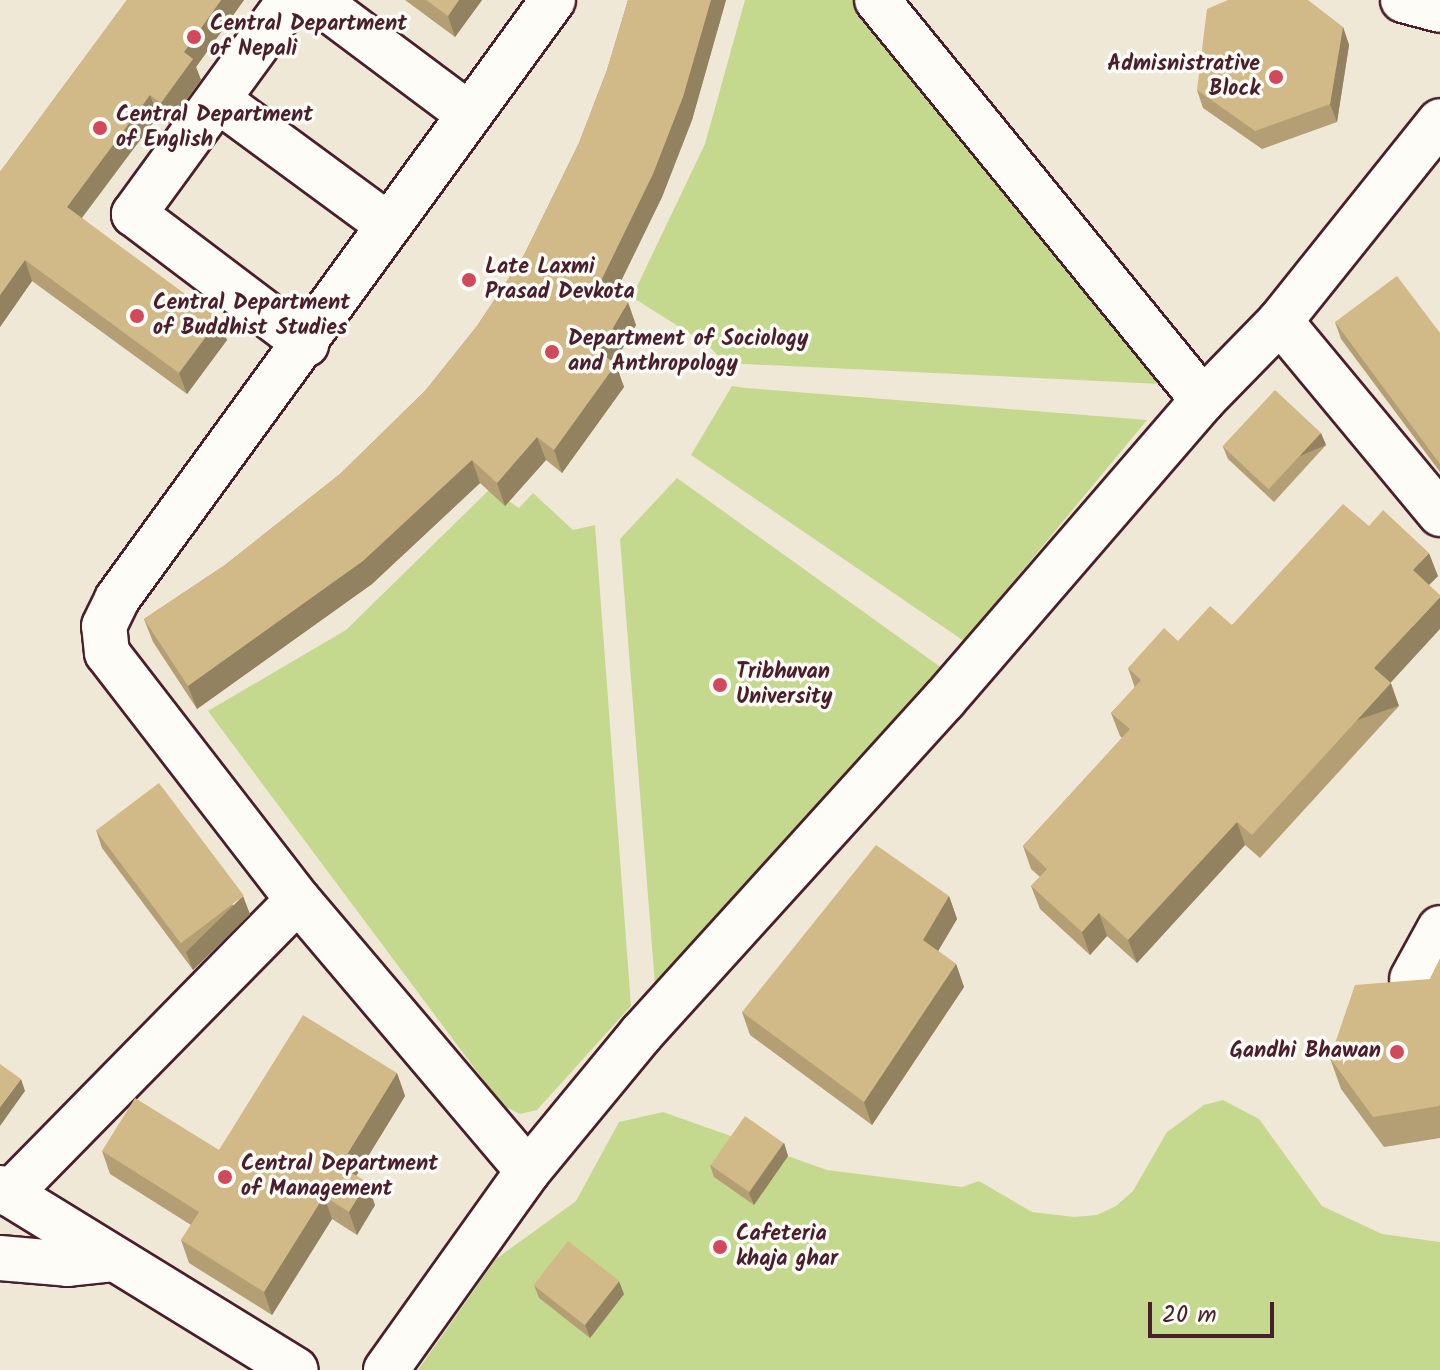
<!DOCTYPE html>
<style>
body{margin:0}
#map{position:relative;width:1440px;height:1370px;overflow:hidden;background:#fdfcf7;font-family:Kalam,sans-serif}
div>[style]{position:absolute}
.built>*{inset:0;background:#f0e8d6;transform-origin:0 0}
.green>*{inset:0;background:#c4d98e}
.roads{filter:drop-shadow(2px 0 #4a1f2b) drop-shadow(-2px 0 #4a1f2b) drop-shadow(0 2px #4a1f2b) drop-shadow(0 -2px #4a1f2b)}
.minor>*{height:44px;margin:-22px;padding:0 22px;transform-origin:22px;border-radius:22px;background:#fdfcf7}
.wall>*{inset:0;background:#b49f75}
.shaded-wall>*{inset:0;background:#92825f;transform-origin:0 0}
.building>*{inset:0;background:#d1b988;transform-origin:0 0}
.dots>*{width:22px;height:22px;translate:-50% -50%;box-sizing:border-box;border:4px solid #fdfcf7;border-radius:50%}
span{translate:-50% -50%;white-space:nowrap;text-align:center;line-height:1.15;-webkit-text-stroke:7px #fdfcf7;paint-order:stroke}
.poi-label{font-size:22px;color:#4a1f2b;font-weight:700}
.left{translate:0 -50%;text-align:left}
.right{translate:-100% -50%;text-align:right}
.scale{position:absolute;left:1148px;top:1302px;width:126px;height:36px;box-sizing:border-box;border:4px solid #4a1f2b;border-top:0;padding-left:10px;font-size:24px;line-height:28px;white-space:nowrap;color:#4a1f2b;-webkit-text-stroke:6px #fdfcf7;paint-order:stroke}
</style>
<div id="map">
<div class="built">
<div style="left:0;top:0;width:1440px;height:1370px"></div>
</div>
<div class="green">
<div style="clip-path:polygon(745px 0,882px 0,1185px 368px,1161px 384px,725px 363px,708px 345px,632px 297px,705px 144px)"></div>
<div style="clip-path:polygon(732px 386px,746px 388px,1147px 420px,964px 641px,691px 455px)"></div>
<div style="clip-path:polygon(677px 478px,946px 671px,655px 985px,620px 539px)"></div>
<div style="clip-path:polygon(490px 489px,519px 508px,533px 493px,573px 530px,595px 525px,631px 1006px,537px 1110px,520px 1114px,502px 1105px,208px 711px,346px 630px)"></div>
<div style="clip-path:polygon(1223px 1100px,1259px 1119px,1322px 1206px,1382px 1234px,1440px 1242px,1440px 1370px,418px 1370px,496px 1259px,576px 1201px,619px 1122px,663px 1112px,827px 1170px,962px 1187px,979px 1181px,1032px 1212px,1074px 1217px,1097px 1215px,1116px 1206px,1133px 1191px,1167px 1132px,1204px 1105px)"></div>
</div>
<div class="roads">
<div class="minor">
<div style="left:290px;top:0;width:265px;rotate:126.1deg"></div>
<div style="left:134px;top:214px;width:216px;rotate:37.1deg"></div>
<div style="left:316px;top:0;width:189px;rotate:36.8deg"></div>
<div style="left:877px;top:0;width:516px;rotate:50.82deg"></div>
<div style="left:1403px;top:0;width:38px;rotate:15deg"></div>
<div style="left:218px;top:100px;width:211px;rotate:36.3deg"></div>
<div style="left:1280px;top:321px;width:251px;rotate:50.3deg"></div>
<div style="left:1412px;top:979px;width:58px;rotate:-61.2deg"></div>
<div style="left:528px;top:1171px;width:355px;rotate:-130.3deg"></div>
<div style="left:298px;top:900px;width:312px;rotate:-127.7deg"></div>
<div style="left:107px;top:653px;width:27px;rotate:-96deg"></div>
<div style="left:104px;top:626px;width:30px;rotate:-64deg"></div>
<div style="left:117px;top:599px;width:741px;rotate:-53.95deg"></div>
<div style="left:0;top:1188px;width:347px;rotate:31.6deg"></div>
<div style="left:9px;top:1194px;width:412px;rotate:-45.5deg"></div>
<div style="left:0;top:1258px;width:68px;rotate:5deg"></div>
<div style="left:68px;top:1264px;width:45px;rotate:-6.3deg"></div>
<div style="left:386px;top:1370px;width:244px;rotate:-54.5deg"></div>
<div style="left:528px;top:1171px;width:178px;rotate:-50.5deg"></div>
<div style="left:641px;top:1034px;width:451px;rotate:-47.8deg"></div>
<div style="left:944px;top:700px;width:396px;rotate:-49.2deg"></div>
<div style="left:1203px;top:400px;width:110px;rotate:-45.7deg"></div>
<div style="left:1280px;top:321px;width:256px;rotate:-51.3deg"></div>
</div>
</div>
<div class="wall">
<div style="clip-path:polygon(127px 0,244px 0,196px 67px,201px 80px,169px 124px,158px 116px,82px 218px,227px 340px,187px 394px,32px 281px,0 327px,0 172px)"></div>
<div style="clip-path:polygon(405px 0,482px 0,455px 37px)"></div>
<div style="clip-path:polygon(628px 0,726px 0,692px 120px,662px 197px,614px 295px,636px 325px,614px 363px,624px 387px,562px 473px,546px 460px,505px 506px,480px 483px,372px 584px,197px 709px,153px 642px,144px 619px,225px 565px,340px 474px,425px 391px,477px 326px,524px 255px,579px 143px,607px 70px)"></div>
<div style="clip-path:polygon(1343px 27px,1349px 45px,1337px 122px,1262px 149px,1203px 108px,1197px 90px)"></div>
<div style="clip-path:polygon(1335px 322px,1440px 333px,1440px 472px,1341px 339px)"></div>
<div style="clip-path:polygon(1326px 445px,1274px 502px,1228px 459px,1223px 447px)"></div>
<div style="clip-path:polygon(1369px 526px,1438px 576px,1429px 585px,1390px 683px,1399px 706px,1260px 858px,1245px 845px,1137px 963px,1107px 936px,1090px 955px,1040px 909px,1031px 886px,1040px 877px,1031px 869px,1023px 846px,1122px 738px,1120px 736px,1111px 713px,1135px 688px,1128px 668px,1178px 641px,1232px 625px)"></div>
<div style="clip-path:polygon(96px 830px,250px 914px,193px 970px,102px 848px)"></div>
<div style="clip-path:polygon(949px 896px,957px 919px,938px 951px,956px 964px,964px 987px,872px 1125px,750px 1035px,742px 1012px)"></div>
<div style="clip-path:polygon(1440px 959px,1440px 1138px,1384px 1147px,1341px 1089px,1330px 1058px,1430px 979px)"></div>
<div style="clip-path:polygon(397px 1073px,405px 1096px,356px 1176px,375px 1205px,357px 1235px,332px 1219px,272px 1315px,189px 1263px,181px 1240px,191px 1225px,110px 1174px,102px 1151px,219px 1150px)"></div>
<div style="clip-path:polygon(784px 1143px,788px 1156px,754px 1205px,714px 1177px,710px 1165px)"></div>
<div style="clip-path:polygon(534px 1285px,624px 1294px,590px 1338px,539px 1298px)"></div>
</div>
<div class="shaded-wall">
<div style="clip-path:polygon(221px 0,244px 0,196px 67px,201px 80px,169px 124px,161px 103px,184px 52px)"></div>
<div style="clip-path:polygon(459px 0,482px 0,455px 37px,448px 16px)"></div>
<div style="clip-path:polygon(711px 0,726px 0,692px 120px,662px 197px,607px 310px,598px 287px)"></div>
<div style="clip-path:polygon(1343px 27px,1349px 45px,1337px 122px,1330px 104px)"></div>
<div style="clip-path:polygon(150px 95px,158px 116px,74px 228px,67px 207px)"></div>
<div style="clip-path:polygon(25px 260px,32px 281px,0 327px,0 295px)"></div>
<div style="clip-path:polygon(628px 302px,636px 325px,607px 375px,599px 352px)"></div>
<div style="clip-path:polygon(219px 319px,227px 340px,187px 394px,179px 373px)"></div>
<div style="clip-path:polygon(616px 364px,624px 387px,562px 473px,554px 450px)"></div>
<div style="left:1321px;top:433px;width:13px;height:77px;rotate:67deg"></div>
<div style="clip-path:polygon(537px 437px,546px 460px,505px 506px,497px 483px)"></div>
<div style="clip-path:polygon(472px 460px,480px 483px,372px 584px,197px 709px,188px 686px)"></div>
<div style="clip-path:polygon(1429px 553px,1438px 576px,1421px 593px,1413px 570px)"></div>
<div style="clip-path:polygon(1440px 597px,1440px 629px,1383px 691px,1374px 668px)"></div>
<div style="left:1391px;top:683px;width:24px;height:206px;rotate:71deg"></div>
<div style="clip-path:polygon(1237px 822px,1245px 845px,1137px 963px,1128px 940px)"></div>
<div style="clip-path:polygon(243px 896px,250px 914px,193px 970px,186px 952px)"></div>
<div style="clip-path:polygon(949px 896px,957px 919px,931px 963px,923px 940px)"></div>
<div style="clip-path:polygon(1099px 913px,1107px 936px,1090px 955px,1082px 932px)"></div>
<div style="clip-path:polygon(956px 964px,964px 987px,872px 1125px,864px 1102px)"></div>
<div style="clip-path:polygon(397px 1073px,405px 1096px,348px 1189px,340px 1166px)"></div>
<div style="clip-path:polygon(21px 1079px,25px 1091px,0 1126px,0 1107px)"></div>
<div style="clip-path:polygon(784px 1143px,788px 1156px,754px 1205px,749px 1193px)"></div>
<div style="clip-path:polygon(367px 1182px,375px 1205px,357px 1235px,349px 1212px)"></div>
<div style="clip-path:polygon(324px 1196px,332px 1219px,272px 1315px,264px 1292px)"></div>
<div style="clip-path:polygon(619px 1281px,624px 1294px,590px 1338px,585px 1325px)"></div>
</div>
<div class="building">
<div style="clip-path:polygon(127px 0,221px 0,184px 52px,193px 59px,161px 103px,150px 95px,67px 207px,219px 319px,179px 373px,25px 260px,0 295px,0 172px)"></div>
<div style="clip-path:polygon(426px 0,459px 0,448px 16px)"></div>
<div style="clip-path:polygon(628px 0,711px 0,683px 97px,653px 174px,598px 287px,628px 302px,599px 352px,616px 364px,554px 450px,537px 437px,497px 483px,472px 460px,363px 561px,188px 686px,144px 619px,225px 565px,340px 474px,425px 391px,477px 326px,524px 255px,579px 143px,607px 70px)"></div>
<div style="clip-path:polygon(1228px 0,1308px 0,1343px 27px,1330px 104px,1255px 131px,1197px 90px,1207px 9px)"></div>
<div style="clip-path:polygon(1397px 276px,1440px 333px,1440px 464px,1335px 322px)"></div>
<div style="left:1275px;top:390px;width:63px;height:77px;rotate:43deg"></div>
<div style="clip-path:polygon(1343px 504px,1369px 526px,1383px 510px,1429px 553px,1413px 570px,1440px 595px,1440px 597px,1374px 668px,1391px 683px,1252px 835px,1237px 822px,1128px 940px,1099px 913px,1082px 932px,1031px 886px,1047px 869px,1023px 846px,1130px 729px,1111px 713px,1141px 680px,1128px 668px,1164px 628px,1178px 641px,1210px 606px,1232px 625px)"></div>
<div style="left:159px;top:783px;width:141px;height:79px;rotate:53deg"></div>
<div style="clip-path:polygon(876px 845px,949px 896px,923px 940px,956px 964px,864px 1102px,742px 1012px)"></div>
<div style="clip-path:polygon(1440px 959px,1440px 1104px,1439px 1106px,1373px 1117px,1330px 1058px,1355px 985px,1430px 979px)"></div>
<div style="clip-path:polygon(303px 1015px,397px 1073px,340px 1166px,367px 1182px,349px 1212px,324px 1196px,264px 1292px,181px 1240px,199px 1212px,102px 1151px,135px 1098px,219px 1150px)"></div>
<div style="clip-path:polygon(0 1064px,21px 1079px,0 1107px)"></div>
<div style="left:745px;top:1116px;width:47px;height:60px;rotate:35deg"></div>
<div style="left:568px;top:1241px;width:65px;height:56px;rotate:38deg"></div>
</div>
<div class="dots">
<div style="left:194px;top:37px;background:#d1495b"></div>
<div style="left:1276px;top:77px;background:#d1495b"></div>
<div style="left:100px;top:128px;background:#d1495b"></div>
<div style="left:469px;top:280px;background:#d1495b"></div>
<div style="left:137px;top:316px;background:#d1495b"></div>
<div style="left:552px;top:352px;background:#d1495b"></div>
<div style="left:720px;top:685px;background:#d1495b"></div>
<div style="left:1397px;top:1052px;background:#d1495b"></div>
<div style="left:225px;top:1177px;background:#d1495b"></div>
<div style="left:720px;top:1247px;background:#d1495b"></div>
</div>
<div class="poi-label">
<span class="left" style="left:210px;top:37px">Central Department<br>of Nepali</span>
<span class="right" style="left:1260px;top:77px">Admisnistrative<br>Block</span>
<span class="left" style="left:116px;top:128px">Central Department<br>of English</span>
<span class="left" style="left:485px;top:280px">Late Laxmi<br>Prasad Devkota</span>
<span class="left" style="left:153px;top:316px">Central Department<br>of Buddhist Studies</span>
<span class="left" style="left:568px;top:352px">Department of Sociology<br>and Anthropology</span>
<span class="left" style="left:736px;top:685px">Tribhuvan<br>University</span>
<span class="right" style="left:1381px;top:1052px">Gandhi Bhawan</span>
<span class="left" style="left:241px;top:1177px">Central Department<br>of Management</span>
<span class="left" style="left:736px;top:1247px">Cafeteria<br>khaja ghar</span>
</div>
<div class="scale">20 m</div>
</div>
